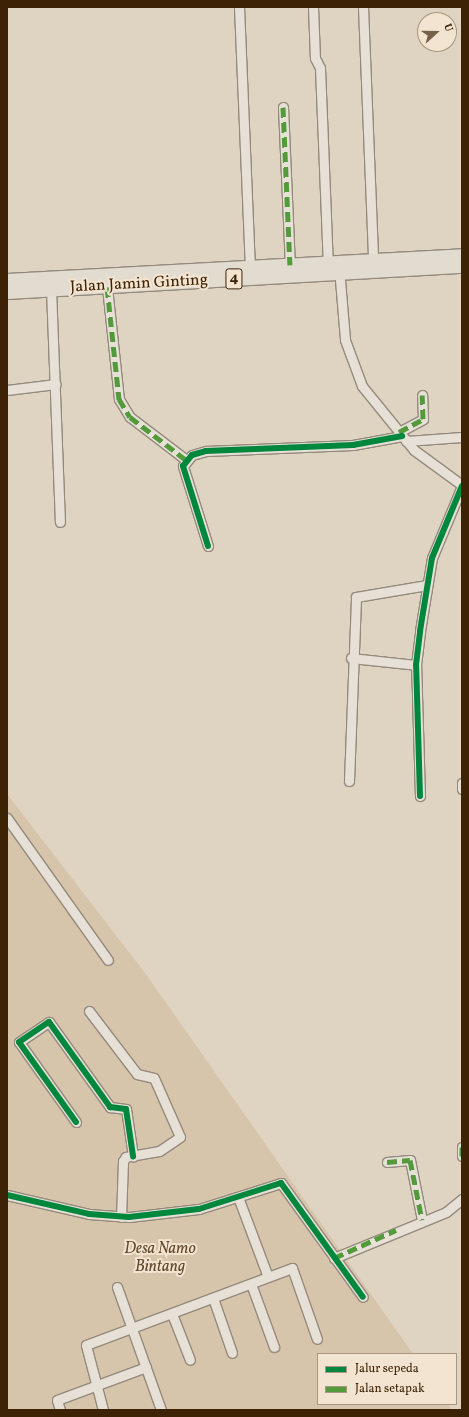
<!DOCTYPE html>
<style>
body{margin:0}
#map{position:relative;width:469px;height:1417px;overflow:hidden;background:#dfd3c2;font-family:Vollkorn,serif}
div>[style]{position:absolute}
.green>*{inset:0;background:#d6c4ab}
.roads{filter:drop-shadow(1px 0 #948a7c) drop-shadow(-1px 0 #948a7c) drop-shadow(0 1px #948a7c) drop-shadow(0 -1px #948a7c)}
.minor>*{height:9px;margin:-4.5px;padding:0 4.5px;transform-origin:4.5px;border-radius:4.5px;background:#e6e0d7}
.highway>*{height:13px;margin:-6.5px;padding:0 6.5px;transform-origin:6.5px;border-radius:6.5px;background:#e2dbd0}
.quiet>*{height:5px;margin-top:-2.5px;transform-origin:0;background:repeating-linear-gradient(90deg,#539b3a 0 10px,transparent 0 15px)}
.cycleway>*{height:6px;margin:-3px;padding:0 3px;transform-origin:3px;border-radius:3px;background:#00873e}
span{translate:-50% -50%;white-space:nowrap;text-align:center;line-height:1.15;-webkit-text-stroke:4px #f2e4d0;paint-order:stroke}
.shield-label span{padding:1px 3px;background:#f2e4d0;border:1px solid;border-radius:3px;-webkit-text-stroke-width:0}
.shield-label{font-size:15px;color:#3e2205;font-weight:700}
.street-label{font-size:16px;color:#3e2205}
.park-label{font-size:16px;color:#62472a;font-style:italic}
.frame{position:absolute;inset:0;border:8px solid #3e2205;pointer-events:none}
.legend{position:absolute;left:317px;top:1353px;width:140px;height:52px;box-sizing:border-box;background:#f2e4d0;border:1px solid #aa967f;margin:0;padding:5px 7px;list-style:none;font-size:12px;color:#3e2205}
.legend li{display:flex;align-items:center;gap:8px;height:20px}
.legend b{width:20px;border:1px solid #aa967f}
.north{position:absolute;left:417px;top:12px;width:40px;height:40px;box-sizing:border-box;background:#f2e4d0;border:1px solid #aa967f;border-radius:50%;rotate:69deg;font-size:11px;font-weight:700;line-height:16px;text-align:center;color:#3e2205}
.north::after{content:'';display:block;margin:auto;width:14px;height:18px;background:#766047;clip-path:polygon(50% 0,100% 100%,50% 72%,0 100%)}
</style>
<div id="map">
<div class="green">
<div style="clip-path:polygon(7px 794px,145px 973px,413px 1354px,318px 1354px,318px 1404px,448px 1404px,452px 1410px,7px 1410px)"></div>
</div>
<div class="roads">
<div class="minor">
<div style="left:239px;top:7px;width:260px;rotate:87.6deg"></div>
<div style="left:313px;top:7px;width:51px;rotate:87.8deg"></div>
<div style="left:315px;top:58px;width:11px;rotate:63deg"></div>
<div style="left:320px;top:68px;width:195px;rotate:87.7deg"></div>
<div style="left:363px;top:7px;width:254px;rotate:87.7deg"></div>
<div style="left:283px;top:107px;width:158px;rotate:87.5deg"></div>
<div style="left:339px;top:268px;width:72px;rotate:85.2deg"></div>
<div style="left:345px;top:340px;width:49px;rotate:69.7deg"></div>
<div style="left:362px;top:386px;width:82px;rotate:50.9deg"></div>
<div style="left:414px;top:450px;width:59px;rotate:36.1deg"></div>
<div style="left:107px;top:287px;width:113px;rotate:83.9deg"></div>
<div style="left:119px;top:399px;width:21px;rotate:59deg"></div>
<div style="left:130px;top:417px;width:69px;rotate:37.4deg"></div>
<div style="left:51px;top:289px;width:233px;rotate:87.8deg"></div>
<div style="left:7px;top:390px;width:49px;rotate:-7deg"></div>
<div style="left:399px;top:432px;width:27px;rotate:-28deg"></div>
<div style="left:423px;top:419px;width:24px;rotate:-92deg"></div>
<div style="left:406px;top:441px;width:56px;rotate:-4.1deg"></div>
<div style="left:208px;top:546px;width:84px;rotate:-107.4deg"></div>
<div style="left:183px;top:466px;width:14px;rotate:-51deg"></div>
<div style="left:192px;top:455px;width:15px;rotate:-16deg"></div>
<div style="left:206px;top:451px;width:147px;rotate:-2.3deg"></div>
<div style="left:353px;top:445px;width:50px;rotate:-10.4deg"></div>
<div style="left:351px;top:658px;width:65px;rotate:6.1deg"></div>
<div style="left:349px;top:781px;width:184px;rotate:-87.8deg"></div>
<div style="left:356px;top:597px;width:72px;rotate:-9.6deg"></div>
<div style="left:462px;top:783px;width:6px;rotate:90deg"></div>
<div style="left:420px;top:796px;width:131px;rotate:-91.7deg"></div>
<div style="left:416px;top:665px;width:34px;rotate:-83deg"></div>
<div style="left:420px;top:631px;width:74px;rotate:-80.7deg"></div>
<div style="left:432px;top:558px;width:78px;rotate:-67.4deg"></div>
<div style="left:7px;top:818px;width:174px;rotate:54.6deg"></div>
<div style="left:89px;top:1011px;width:79px;rotate:52.7deg"></div>
<div style="left:137px;top:1074px;width:17px;rotate:13deg"></div>
<div style="left:154px;top:1078px;width:64px;rotate:66.2deg"></div>
<div style="left:180px;top:1137px;width:25px;rotate:146deg"></div>
<div style="left:159px;top:1151px;width:34px;rotate:170deg"></div>
<div style="left:126px;top:1157px;width:5px;rotate:127deg"></div>
<div style="left:123px;top:1161px;width:56px;rotate:92deg"></div>
<div style="left:76px;top:1122px;width:98px;rotate:-125.5deg"></div>
<div style="left:19px;top:1042px;width:36px;rotate:-34deg"></div>
<div style="left:49px;top:1022px;width:105px;rotate:54.3deg"></div>
<div style="left:110px;top:1107px;width:16px;rotate:7deg"></div>
<div style="left:126px;top:1109px;width:48px;rotate:81.5deg"></div>
<div style="left:462px;top:1147px;width:9px;rotate:90deg"></div>
<div style="left:387px;top:1162px;width:23px;rotate:-5deg"></div>
<div style="left:410px;top:1160px;width:61px;rotate:78.7deg"></div>
<div style="left:7px;top:1195px;width:84px;rotate:13deg"></div>
<div style="left:89px;top:1214px;width:40px;rotate:4.3deg"></div>
<div style="left:129px;top:1217px;width:70px;rotate:-6.5deg"></div>
<div style="left:199px;top:1209px;width:86px;rotate:-17.6deg"></div>
<div style="left:281px;top:1183px;width:140px;rotate:54.3deg"></div>
<div style="left:238px;top:1197px;width:85px;rotate:69.4deg"></div>
<div style="left:334px;top:1258px;width:121px;rotate:-22.3deg"></div>
<div style="left:446px;top:1212px;width:21px;rotate:-39deg"></div>
<div style="left:251px;top:1284px;width:67px;rotate:69.9deg"></div>
<div style="left:117px;top:1287px;width:131px;rotate:70.3deg"></div>
<div style="left:213px;top:1298px;width:58px;rotate:70.9deg"></div>
<div style="left:172px;top:1314px;width:49px;rotate:68.6deg"></div>
<div style="left:60px;top:1410px;width:10px;rotate:-107deg"></div>
<div style="left:57px;top:1400px;width:95px;rotate:-20.3deg"></div>
<div style="left:103px;top:1410px;width:67px;rotate:-104.7deg"></div>
<div style="left:86px;top:1345px;width:220px;rotate:-20.5deg"></div>
<div style="left:292px;top:1268px;width:75px;rotate:70.6deg"></div>
</div>
<div class="highway">
<div style="left:7px;top:280px;width:456px;rotate:-3.1deg"></div>
<div style="left:7px;top:292px;width:456px;rotate:-3.3deg"></div>
</div>
</div>
<div class="quiet">
<div style="left:283px;top:107px;width:158px;rotate:87.5deg"></div>
<div style="left:107px;top:287px;width:113px;rotate:83.9deg"></div>
<div style="left:119px;top:399px;width:21px;rotate:59deg"></div>
<div style="left:130px;top:417px;width:69px;rotate:37.4deg"></div>
<div style="left:399px;top:432px;width:27px;rotate:-28deg"></div>
<div style="left:423px;top:419px;width:24px;rotate:-92deg"></div>
<div style="left:462px;top:1147px;width:9px;rotate:90deg"></div>
<div style="left:387px;top:1162px;width:23px;rotate:-5deg"></div>
<div style="left:410px;top:1160px;width:61px;rotate:78.7deg"></div>
<div style="left:334px;top:1258px;width:68px;rotate:-24.3deg"></div>
</div>
<div class="cycleway">
<div style="left:208px;top:546px;width:84px;rotate:-107.4deg"></div>
<div style="left:183px;top:466px;width:14px;rotate:-51deg"></div>
<div style="left:192px;top:455px;width:15px;rotate:-16deg"></div>
<div style="left:206px;top:451px;width:147px;rotate:-2.3deg"></div>
<div style="left:353px;top:445px;width:50px;rotate:-10.4deg"></div>
<div style="left:420px;top:796px;width:131px;rotate:-91.7deg"></div>
<div style="left:416px;top:665px;width:34px;rotate:-83deg"></div>
<div style="left:420px;top:631px;width:74px;rotate:-80.7deg"></div>
<div style="left:432px;top:558px;width:78px;rotate:-67.4deg"></div>
<div style="left:76px;top:1122px;width:98px;rotate:-125.5deg"></div>
<div style="left:19px;top:1042px;width:36px;rotate:-34deg"></div>
<div style="left:49px;top:1022px;width:105px;rotate:54.3deg"></div>
<div style="left:110px;top:1107px;width:16px;rotate:7deg"></div>
<div style="left:126px;top:1109px;width:48px;rotate:81.5deg"></div>
<div style="left:7px;top:1195px;width:84px;rotate:13deg"></div>
<div style="left:89px;top:1214px;width:40px;rotate:4.3deg"></div>
<div style="left:129px;top:1217px;width:70px;rotate:-6.5deg"></div>
<div style="left:199px;top:1209px;width:86px;rotate:-17.6deg"></div>
<div style="left:281px;top:1183px;width:140px;rotate:54.3deg"></div>
</div>
<div class="shield-label">
<span style="left:234px;top:279px">4</span>
</div>
<div class="street-label">
<span style="left:139px;top:284px;rotate:-3deg">Jalan Jamin Ginting</span>
</div>
<div class="park-label">
<span style="left:160px;top:1258px">Desa Namo<br>Bintang</span>
</div>
<div class="frame"></div>
<ul class="legend">
<li><b style="height:5px;background:#00873e"></b>Jalur sepeda</li>
<li><b style="height:5px;background:#539b3a"></b>Jalan setapak</li>
</ul>
<div class="north">U</div>
</div>
